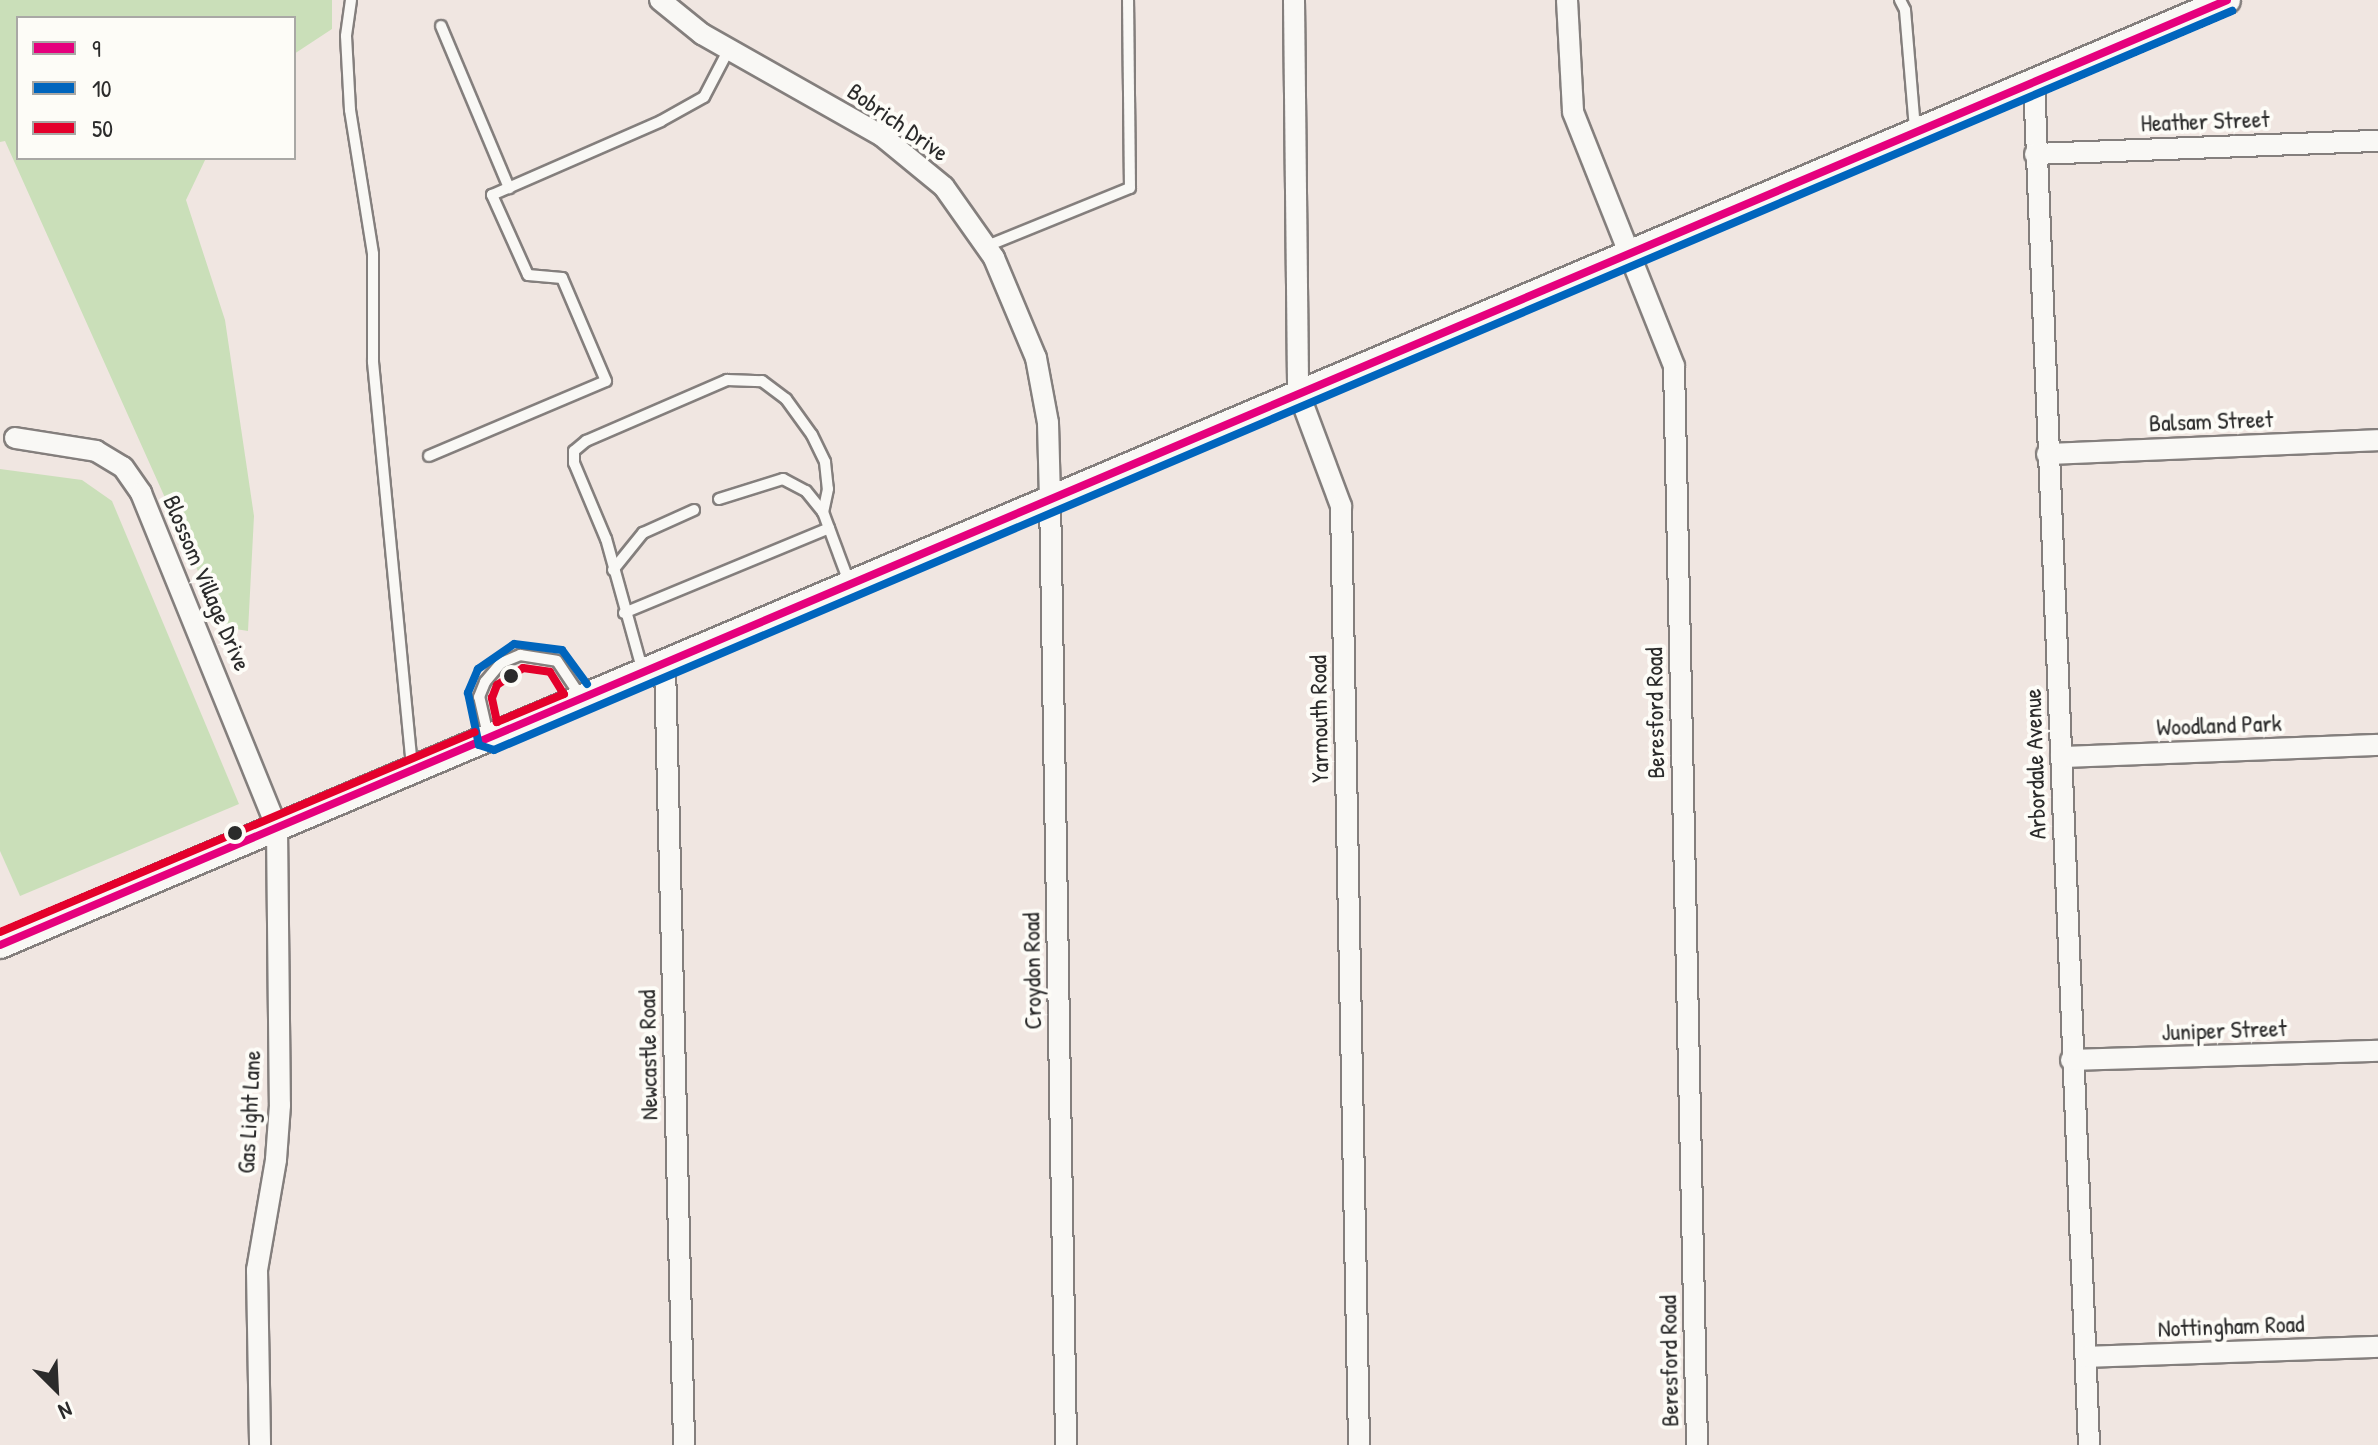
<!DOCTYPE html>
<style>
body{margin:0}
#map{position:relative;width:2378px;height:1445px;overflow:hidden;background:#f0e6e1;font-family:"Patrick Hand",sans-serif}
div>[style]{position:absolute}
.green>*{inset:0;background:#cadfb9}
.roads{filter:drop-shadow(2px 0 #847f7d) drop-shadow(-2px 0 #847f7d) drop-shadow(0 2px #847f7d) drop-shadow(0 -2px #847f7d)}
.service>*{height:10px;margin:-5px;padding:0 5px;transform-origin:5px;border-radius:5px;background:#f9f8f5}
.minor>*{height:20px;margin:-10px;padding:0 10px;transform-origin:10px;border-radius:10px;background:#f9f8f5}
.tertiary>*{height:26px;margin:-13px;padding:0 13px;transform-origin:13px;border-radius:13px;background:#f9f8f5}
.bus-1>*{height:8px;margin:-4px;padding:0 4px;transform-origin:4px;border-radius:4px;background:#e5007d}
.bus-2>*{height:8px;margin:-4px;padding:0 4px;transform-origin:4px;border-radius:4px;background:#0065bd}
.bus-3>*{height:8px;margin:-4px;padding:0 4px;transform-origin:4px;border-radius:4px;background:#e4002b}
.dots>*{width:22px;height:22px;translate:-50% -50%;box-sizing:border-box;border:4px solid #fdfcf7;border-radius:50%}
span{translate:-50% -50%;white-space:nowrap;text-align:center;line-height:1.15;-webkit-text-stroke:8px #fdfcf7;paint-order:stroke}
.street-label{font-size:24px;color:#2b2b2b}
.legend{position:absolute;left:16px;top:16px;width:280px;height:144px;box-sizing:border-box;background:#fdfcf7;border:2px solid #a9a8a5;margin:0;padding:10px 14px;list-style:none;font-size:24px;color:#2b2b2b}
.legend li{display:flex;align-items:center;gap:16px;height:40px}
.legend b{width:40px;border:2px solid #a9a8a5}
.north{position:absolute;left:16px;top:1349px;width:80px;height:80px;-webkit-text-stroke:6px #fdfcf7;paint-order:stroke;rotate:156deg;font-size:22px;font-weight:700;line-height:32px;text-align:center;color:#2b2b2b}
.north::after{content:'';display:block;margin:auto;width:28px;height:36px;background:#2b2b2b;clip-path:polygon(50% 0,100% 100%,50% 72%,0 100%)}
</style>
<div id="map">
<div class="green">
<div style="clip-path:polygon(0 0,332px 0,332px 29px,294px 54px,294px 18px,18px 18px,18px 158px,206px 158px,186px 200px,225px 320px,254px 516px,248px 631px,223px 627px,5px 141px,0 142px)"></div>
<div style="clip-path:polygon(0 469px,82px 480px,112px 501px,239px 804px,20px 896px,0 851px)"></div>
</div>
<div class="roads">
<div class="service">
<div style="left:351px;top:0;width:36px;rotate:98deg"></div>
<div style="left:346px;top:36px;width:74px;rotate:86.9deg"></div>
<div style="left:350px;top:110px;width:146px;rotate:80.9deg"></div>
<div style="left:373px;top:254px;width:108px;rotate:90deg"></div>
<div style="left:373px;top:362px;width:410px;rotate:84.5deg"></div>
<div style="left:1900px;top:0;width:11px;rotate:63deg"></div>
<div style="left:1905px;top:10px;width:119px;rotate:85.2deg"></div>
<div style="left:441px;top:26px;width:176px;rotate:67.2deg"></div>
<div style="left:987px;top:246px;width:154px;rotate:-22.1deg"></div>
<div style="left:1130px;top:188px;width:188px;rotate:-90.6deg"></div>
<div style="left:429px;top:456px;width:192px;rotate:-23deg"></div>
<div style="left:606px;top:381px;width:112px;rotate:-113.1deg"></div>
<div style="left:562px;top:278px;width:34px;rotate:-175deg"></div>
<div style="left:528px;top:275px;width:88px;rotate:-114.2deg"></div>
<div style="left:492px;top:195px;width:184px;rotate:-23.6deg"></div>
<div style="left:661px;top:121px;width:49px;rotate:-29.2deg"></div>
<div style="left:704px;top:97px;width:54px;rotate:-62.5deg"></div>
<div style="left:719px;top:499px;width:67px;rotate:-17.4deg"></div>
<div style="left:783px;top:479px;width:26px;rotate:28deg"></div>
<div style="left:806px;top:491px;width:27px;rotate:51deg"></div>
<div style="left:613px;top:570px;width:48px;rotate:-51deg"></div>
<div style="left:643px;top:533px;width:56px;rotate:-24.3deg"></div>
<div style="left:624px;top:613px;width:222px;rotate:-22.5deg"></div>
<div style="left:643px;top:672px;width:138px;rotate:-105.5deg"></div>
<div style="left:606px;top:539px;width:82px;rotate:-112.8deg"></div>
<div style="left:574px;top:463px;width:12px;rotate:-90deg"></div>
<div style="left:574px;top:451px;width:16px;rotate:-40deg"></div>
<div style="left:586px;top:441px;width:154px;rotate:-23.4deg"></div>
<div style="left:727px;top:380px;width:35px;rotate:2deg"></div>
<div style="left:762px;top:381px;width:30px;rotate:37deg"></div>
<div style="left:786px;top:399px;width:44px;rotate:54.2deg"></div>
<div style="left:812px;top:435px;width:30px;rotate:64deg"></div>
<div style="left:825px;top:462px;width:27px;rotate:84deg"></div>
<div style="left:828px;top:489px;width:24px;rotate:102deg"></div>
<div style="left:823px;top:512px;width:75px;rotate:69.6deg"></div>
<div style="left:488px;top:735px;width:39px;rotate:-103deg"></div>
<div style="left:479px;top:697px;width:16px;rotate:-68deg"></div>
<div style="left:485px;top:682px;width:25px;rotate:-50deg"></div>
<div style="left:501px;top:663px;width:21px;rotate:-23deg"></div>
<div style="left:520px;top:655px;width:37px;rotate:9deg"></div>
<div style="left:557px;top:661px;width:43px;rotate:56.3deg"></div>
</div>
<div class="minor">
<div style="left:660px;top:0;width:54px;rotate:39deg"></div>
<div style="left:702px;top:34px;width:207px;rotate:29.5deg"></div>
<div style="left:882px;top:136px;width:80px;rotate:39.4deg"></div>
<div style="left:944px;top:187px;width:87px;rotate:54.8deg"></div>
<div style="left:994px;top:258px;width:108px;rotate:67.2deg"></div>
<div style="left:1036px;top:358px;width:66px;rotate:79.5deg"></div>
<div style="left:1048px;top:423px;width:74px;rotate:88.5deg"></div>
<div style="left:1050px;top:497px;width:948px;rotate:89.03deg"></div>
<div style="left:1294px;top:0;width:391px;rotate:89.4deg"></div>
<div style="left:1298px;top:391px;width:123px;rotate:69.5deg"></div>
<div style="left:1341px;top:506px;width:939px;rotate:88.9deg"></div>
<div style="left:1567px;top:0;width:112px;rotate:86.9deg"></div>
<div style="left:1573px;top:112px;width:273px;rotate:68.3deg"></div>
<div style="left:1674px;top:366px;width:1079px;rotate:88.78deg"></div>
<div style="left:2034px;top:81px;width:1365px;rotate:87.69deg"></div>
<div style="left:2035px;top:154px;width:343px;rotate:-2.2deg"></div>
<div style="left:15px;top:438px;width:82px;rotate:9.1deg"></div>
<div style="left:96px;top:451px;width:31px;rotate:31deg"></div>
<div style="left:123px;top:467px;width:32px;rotate:55deg"></div>
<div style="left:141px;top:493px;width:362px;rotate:67.9deg"></div>
<div style="left:277px;top:828px;width:277px;rotate:89.4deg"></div>
<div style="left:280px;top:1105px;width:55px;rotate:94.2deg"></div>
<div style="left:276px;top:1160px;width:112px;rotate:99.8deg"></div>
<div style="left:257px;top:1270px;width:175px;rotate:89deg"></div>
<div style="left:2047px;top:454px;width:331px;rotate:-2.4deg"></div>
<div style="left:665px;top:665px;width:780px;rotate:88.6deg"></div>
<div style="left:2061px;top:757px;width:317px;rotate:-2.2deg"></div>
<div style="left:2071px;top:1060px;width:307px;rotate:-1.7deg"></div>
<div style="left:2086px;top:1357px;width:292px;rotate:-2deg"></div>
</div>
<div class="tertiary">
<div style="left:0;top:945px;width:2419px;rotate:-22.99deg"></div>
</div>
</div>
<div class="bus-1">
<div style="left:0;top:945px;width:2419px;rotate:-22.99deg"></div>
</div>
<div class="bus-2">
<div style="left:587px;top:684px;width:42px;rotate:-126.3deg"></div>
<div style="left:562px;top:650px;width:48px;rotate:-172.9deg"></div>
<div style="left:514px;top:644px;width:44px;rotate:145.2deg"></div>
<div style="left:478px;top:669px;width:26px;rotate:113deg"></div>
<div style="left:468px;top:693px;width:53px;rotate:78.1deg"></div>
<div style="left:479px;top:745px;width:16px;rotate:18deg"></div>
<div style="left:494px;top:750px;width:1889px;rotate:-23.04deg"></div>
</div>
<div class="bus-3">
<div style="left:523px;top:668px;width:27px;rotate:8deg"></div>
<div style="left:550px;top:672px;width:26px;rotate:58deg"></div>
<div style="left:564px;top:694px;width:73px;rotate:157.3deg"></div>
<div style="left:497px;top:722px;width:25px;rotate:-102deg"></div>
<div style="left:492px;top:698px;width:14px;rotate:-69deg"></div>
<div style="left:497px;top:685px;width:31px;rotate:-33deg"></div>
<div style="left:0;top:932px;width:515px;rotate:-22.83deg"></div>
</div>
<div class="dots">
<div style="left:511px;top:676px;background:#2b2b2b"></div>
<div style="left:235px;top:833px;background:#2b2b2b"></div>
</div>
<div class="street-label">
<span style="left:2205px;top:121px;rotate:-2deg">Heather Street</span>
<span style="left:898px;top:122px;rotate:35deg">Bobrich Drive</span>
<span style="left:2211px;top:421px;rotate:-2deg">Balsam Street</span>
<span style="left:207px;top:583px;rotate:67deg">Blossom Village Drive</span>
<span style="left:1655px;top:713px;rotate:-91deg">Beresford Road</span>
<span style="left:1319px;top:719px;rotate:-91deg">Yarmouth Road</span>
<span style="left:2219px;top:725px;rotate:-2deg">Woodland Park</span>
<span style="left:2035px;top:764px;rotate:-92deg">Arbordale Avenue</span>
<span style="left:1032px;top:971px;rotate:-91deg">Croydon Road</span>
<span style="left:2224px;top:1030px;rotate:-2deg">Juniper Street</span>
<span style="left:648px;top:1055px;rotate:-91deg">Newcastle Road</span>
<span style="left:249px;top:1112px;rotate:-87deg">Gas Light Lane</span>
<span style="left:2231px;top:1326px;rotate:-2deg">Nottingham Road</span>
<span style="left:1669px;top:1361px;rotate:-91deg">Beresford Road</span>
</div>
<ul class="legend">
<li><b style="height:10px;background:#e5007d"></b>9</li>
<li><b style="height:10px;background:#0065bd"></b>10</li>
<li><b style="height:10px;background:#e4002b"></b>50</li>
</ul>
<div class="north">N</div>
</div>
